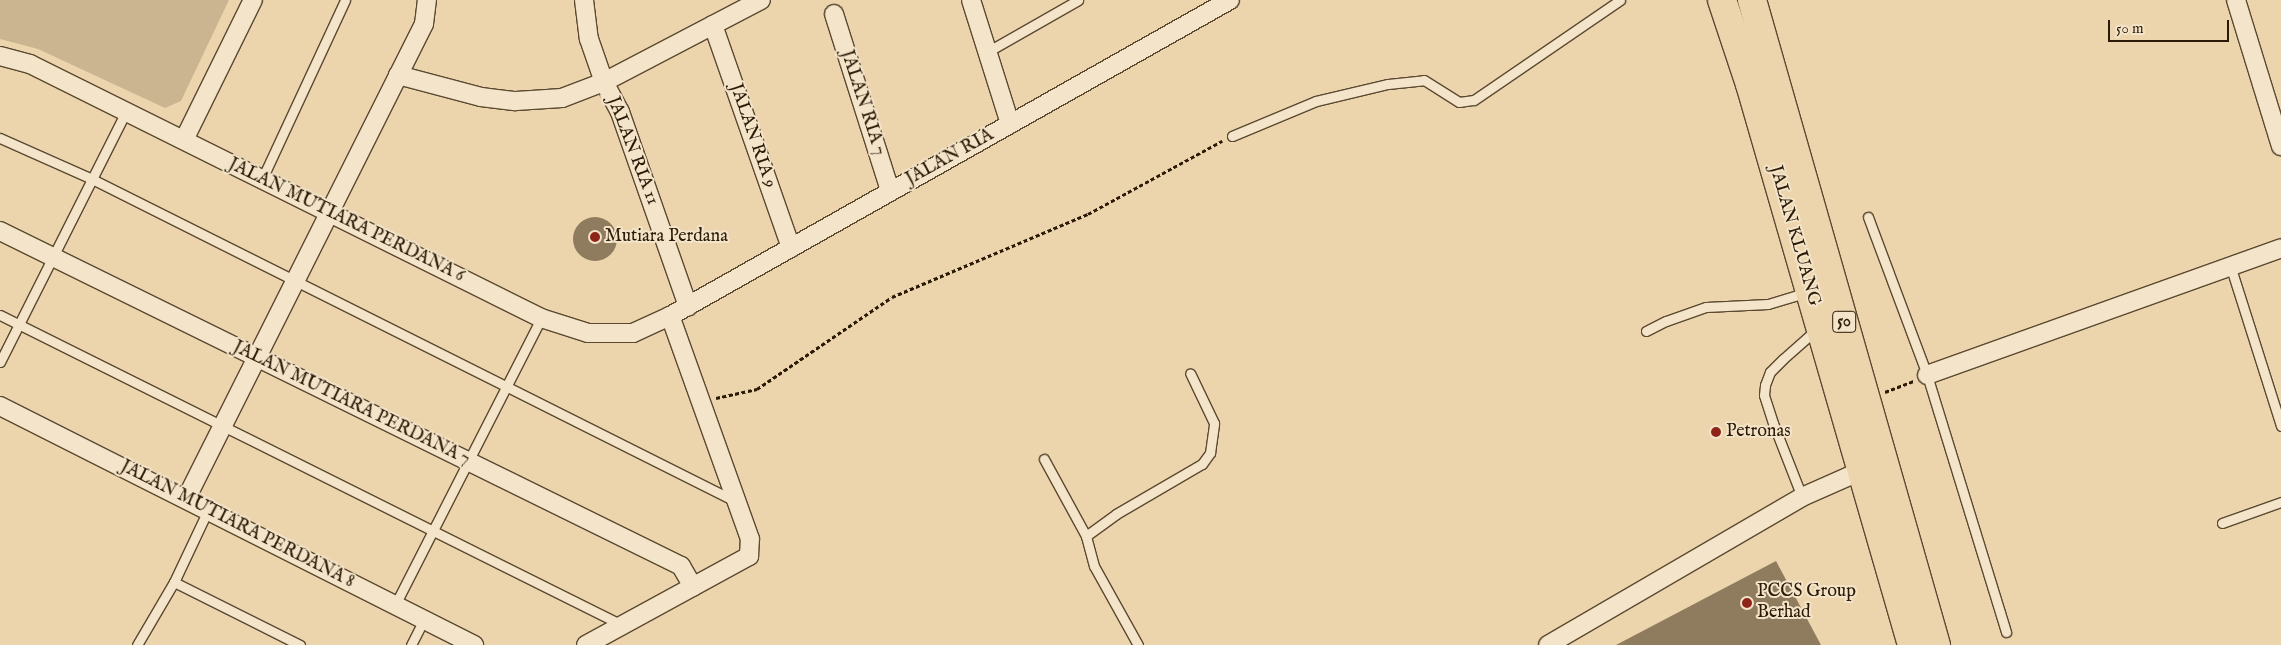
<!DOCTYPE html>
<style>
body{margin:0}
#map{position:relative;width:2281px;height:645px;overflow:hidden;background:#ecd5ad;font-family:"IM FELL English",serif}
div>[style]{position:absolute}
.green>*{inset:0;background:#cbb591}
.building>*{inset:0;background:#8f7b5d}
.round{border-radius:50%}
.path>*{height:3px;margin-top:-1.5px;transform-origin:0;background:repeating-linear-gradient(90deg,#2b1a06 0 4px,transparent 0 6.5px)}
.roads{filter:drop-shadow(1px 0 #5b4930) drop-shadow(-1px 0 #5b4930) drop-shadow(0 1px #5b4930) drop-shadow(0 -1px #5b4930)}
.lane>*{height:9px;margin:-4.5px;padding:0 4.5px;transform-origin:4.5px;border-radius:4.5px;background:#f3e4ca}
.street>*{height:18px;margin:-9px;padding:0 9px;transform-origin:9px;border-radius:9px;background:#f3e4ca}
.highway>*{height:28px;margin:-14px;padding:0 14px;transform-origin:14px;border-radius:14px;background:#ecd5ad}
.dots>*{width:14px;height:14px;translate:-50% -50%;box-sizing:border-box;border:2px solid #f3e4ca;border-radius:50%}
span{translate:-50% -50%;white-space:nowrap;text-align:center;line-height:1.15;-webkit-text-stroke:4px #f3e4ca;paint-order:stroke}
.shield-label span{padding:1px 4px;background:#f3e4ca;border:1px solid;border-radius:4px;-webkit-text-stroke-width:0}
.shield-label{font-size:16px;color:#2b1a06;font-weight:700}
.street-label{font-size:18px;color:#2b1a06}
.poi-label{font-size:18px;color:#2b1a06}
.left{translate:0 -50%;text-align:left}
.scale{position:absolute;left:2108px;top:20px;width:121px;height:22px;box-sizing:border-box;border:2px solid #2b1a06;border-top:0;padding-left:6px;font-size:15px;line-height:18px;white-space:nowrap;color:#2b1a06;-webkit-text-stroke:4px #f3e4ca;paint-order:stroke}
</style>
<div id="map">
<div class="green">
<div style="clip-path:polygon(0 0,229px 0,181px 101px,165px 108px,38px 49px,0 39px)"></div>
</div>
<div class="building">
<div class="round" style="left:573px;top:217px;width:44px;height:44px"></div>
<div style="clip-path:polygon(1776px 561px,1821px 645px,1616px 645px)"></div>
</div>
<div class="path">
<div style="left:1885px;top:392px;width:31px;rotate:-21deg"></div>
<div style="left:716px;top:398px;width:42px;rotate:-12.4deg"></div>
<div style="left:757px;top:389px;width:163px;rotate:-34.3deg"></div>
<div style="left:892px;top:297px;width:213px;rotate:-23deg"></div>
<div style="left:1088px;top:214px;width:153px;rotate:-28.6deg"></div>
</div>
<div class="roads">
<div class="lane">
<div style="left:987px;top:52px;width:105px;rotate:-29.7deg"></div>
<div style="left:1232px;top:136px;width:91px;rotate:-22.6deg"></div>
<div style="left:1316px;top:101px;width:74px;rotate:-13.3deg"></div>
<div style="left:1388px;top:84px;width:36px;rotate:-6deg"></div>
<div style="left:1424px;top:80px;width:41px;rotate:32.2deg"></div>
<div style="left:1459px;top:102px;width:15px;rotate:-8deg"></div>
<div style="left:1474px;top:100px;width:177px;rotate:-34.4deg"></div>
<div style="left:0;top:138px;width:101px;rotate:24deg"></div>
<div style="left:92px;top:179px;width:719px;rotate:26.6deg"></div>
<div style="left:262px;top:179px;width:197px;rotate:-65.1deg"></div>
<div style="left:1868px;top:217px;width:169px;rotate:69.5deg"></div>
<div style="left:1927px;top:375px;width:269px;rotate:72.9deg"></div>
<div style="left:2230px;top:265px;width:169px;rotate:72.4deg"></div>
<div style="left:0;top:315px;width:695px;rotate:26.49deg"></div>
<div style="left:1646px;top:331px;width:22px;rotate:-27deg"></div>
<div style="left:1666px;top:321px;width:42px;rotate:-19.3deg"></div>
<div style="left:1706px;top:307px;width:62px;rotate:-2.8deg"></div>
<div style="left:1768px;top:304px;width:42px;rotate:-16.7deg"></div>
<div style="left:0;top:362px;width:280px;rotate:-63.3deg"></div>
<div style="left:1044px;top:459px;width:88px;rotate:61.4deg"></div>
<div style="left:1802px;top:497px;width:79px;rotate:-111.4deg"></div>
<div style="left:1773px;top:423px;width:29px;rotate:-108deg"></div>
<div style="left:1764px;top:395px;width:10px;rotate:-84deg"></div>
<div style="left:1765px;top:385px;width:14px;rotate:-69deg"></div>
<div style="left:1770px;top:372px;width:18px;rotate:-45deg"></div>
<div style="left:1783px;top:359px;width:47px;rotate:-41.5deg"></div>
<div style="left:2222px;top:523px;width:63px;rotate:-19.6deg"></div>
<div style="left:174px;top:582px;width:141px;rotate:26.6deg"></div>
<div style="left:395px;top:605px;width:322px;rotate:-63deg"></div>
<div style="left:137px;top:645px;width:73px;rotate:-59.6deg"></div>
<div style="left:174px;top:582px;width:80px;rotate:-64.7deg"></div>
<div style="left:411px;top:645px;width:28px;rotate:-63deg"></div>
<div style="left:1138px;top:645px;width:90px;rotate:-119.1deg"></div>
<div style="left:1094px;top:566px;width:31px;rotate:-105deg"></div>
<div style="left:1086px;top:536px;width:37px;rotate:-36deg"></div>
<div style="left:1116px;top:514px;width:99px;rotate:-30.2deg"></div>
<div style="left:1202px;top:464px;width:14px;rotate:-54deg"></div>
<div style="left:1210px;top:453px;width:30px;rotate:-82deg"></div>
<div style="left:1214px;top:423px;width:55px;rotate:-115.6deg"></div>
</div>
<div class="street">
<div style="left:584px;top:0;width:39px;rotate:83deg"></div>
<div style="left:589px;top:39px;width:46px;rotate:70.8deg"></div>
<div style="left:604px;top:82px;width:34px;rotate:62deg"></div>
<div style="left:620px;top:112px;width:206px;rotate:70.7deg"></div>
<div style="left:971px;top:0;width:130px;rotate:72.5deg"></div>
<div style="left:2236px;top:0;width:153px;rotate:72.9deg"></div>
<div style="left:834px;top:14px;width:186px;rotate:72.4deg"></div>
<div style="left:713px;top:25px;width:236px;rotate:70.7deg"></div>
<div style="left:0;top:56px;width:31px;rotate:15deg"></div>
<div style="left:30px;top:64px;width:571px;rotate:26.43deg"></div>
<div style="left:541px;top:318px;width:49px;rotate:17.7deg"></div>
<div style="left:588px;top:333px;width:45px"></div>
<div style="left:633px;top:333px;width:41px;rotate:-24.7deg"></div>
<div style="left:670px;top:316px;width:643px;rotate:-29.44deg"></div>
<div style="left:398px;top:75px;width:86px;rotate:14.8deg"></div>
<div style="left:481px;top:97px;width:35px;rotate:7deg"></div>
<div style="left:516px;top:101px;width:46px;rotate:-3.7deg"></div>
<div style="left:562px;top:98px;width:45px;rotate:-20.9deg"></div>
<div style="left:604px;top:82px;width:177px;rotate:-27.6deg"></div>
<div style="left:184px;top:140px;width:156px;rotate:-63.8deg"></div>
<div style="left:0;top:231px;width:759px;rotate:26.19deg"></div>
<div style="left:681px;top:566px;width:24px;rotate:60deg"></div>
<div style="left:1927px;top:375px;width:376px;rotate:-19.7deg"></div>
<div style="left:0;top:406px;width:531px;rotate:26.76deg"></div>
<div style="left:186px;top:499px;width:531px;rotate:-63.39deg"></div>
<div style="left:424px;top:24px;width:24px;rotate:-83deg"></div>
<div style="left:586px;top:645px;width:186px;rotate:-28.6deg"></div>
<div style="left:749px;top:556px;width:17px;rotate:-87deg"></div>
<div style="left:750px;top:539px;width:237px;rotate:-109.7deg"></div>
<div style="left:1548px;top:645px;width:294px;rotate:-30.2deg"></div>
<div style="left:1802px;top:497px;width:67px;rotate:-23.9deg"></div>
</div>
<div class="highway">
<div style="left:1722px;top:0;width:89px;rotate:71.6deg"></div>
<div style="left:1750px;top:84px;width:584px;rotate:73.89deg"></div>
<div style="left:1752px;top:0;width:671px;rotate:74.08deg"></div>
</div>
</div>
<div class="dots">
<div style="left:595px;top:237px;background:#8f2418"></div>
<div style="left:1716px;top:432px;background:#8f2418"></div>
<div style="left:1747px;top:603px;background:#8f2418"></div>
</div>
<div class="shield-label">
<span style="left:1844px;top:322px">50</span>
</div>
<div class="street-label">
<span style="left:862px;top:103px;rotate:72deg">JALAN RIA 7</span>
<span style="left:752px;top:136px;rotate:71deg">JALAN RIA 9</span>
<span style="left:632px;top:151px;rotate:69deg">JALAN RIA 11</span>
<span style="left:950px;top:158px;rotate:-29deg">JALAN RIA</span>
<span style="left:346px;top:221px;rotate:26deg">JALAN MUTIARA PERDANA 6</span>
<span style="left:1794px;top:236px;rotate:74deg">JALAN KLUANG</span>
<span style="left:351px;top:404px;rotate:26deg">JALAN MUTIARA PERDANA 7</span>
<span style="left:237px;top:525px;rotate:27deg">JALAN MUTIARA PERDANA 8</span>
</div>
<div class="poi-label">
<span class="left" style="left:605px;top:237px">Mutiara Perdana</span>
<span class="left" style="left:1726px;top:432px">Petronas</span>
<span class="left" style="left:1757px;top:603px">PCCS Group<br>Berhad</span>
</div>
<div class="scale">50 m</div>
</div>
